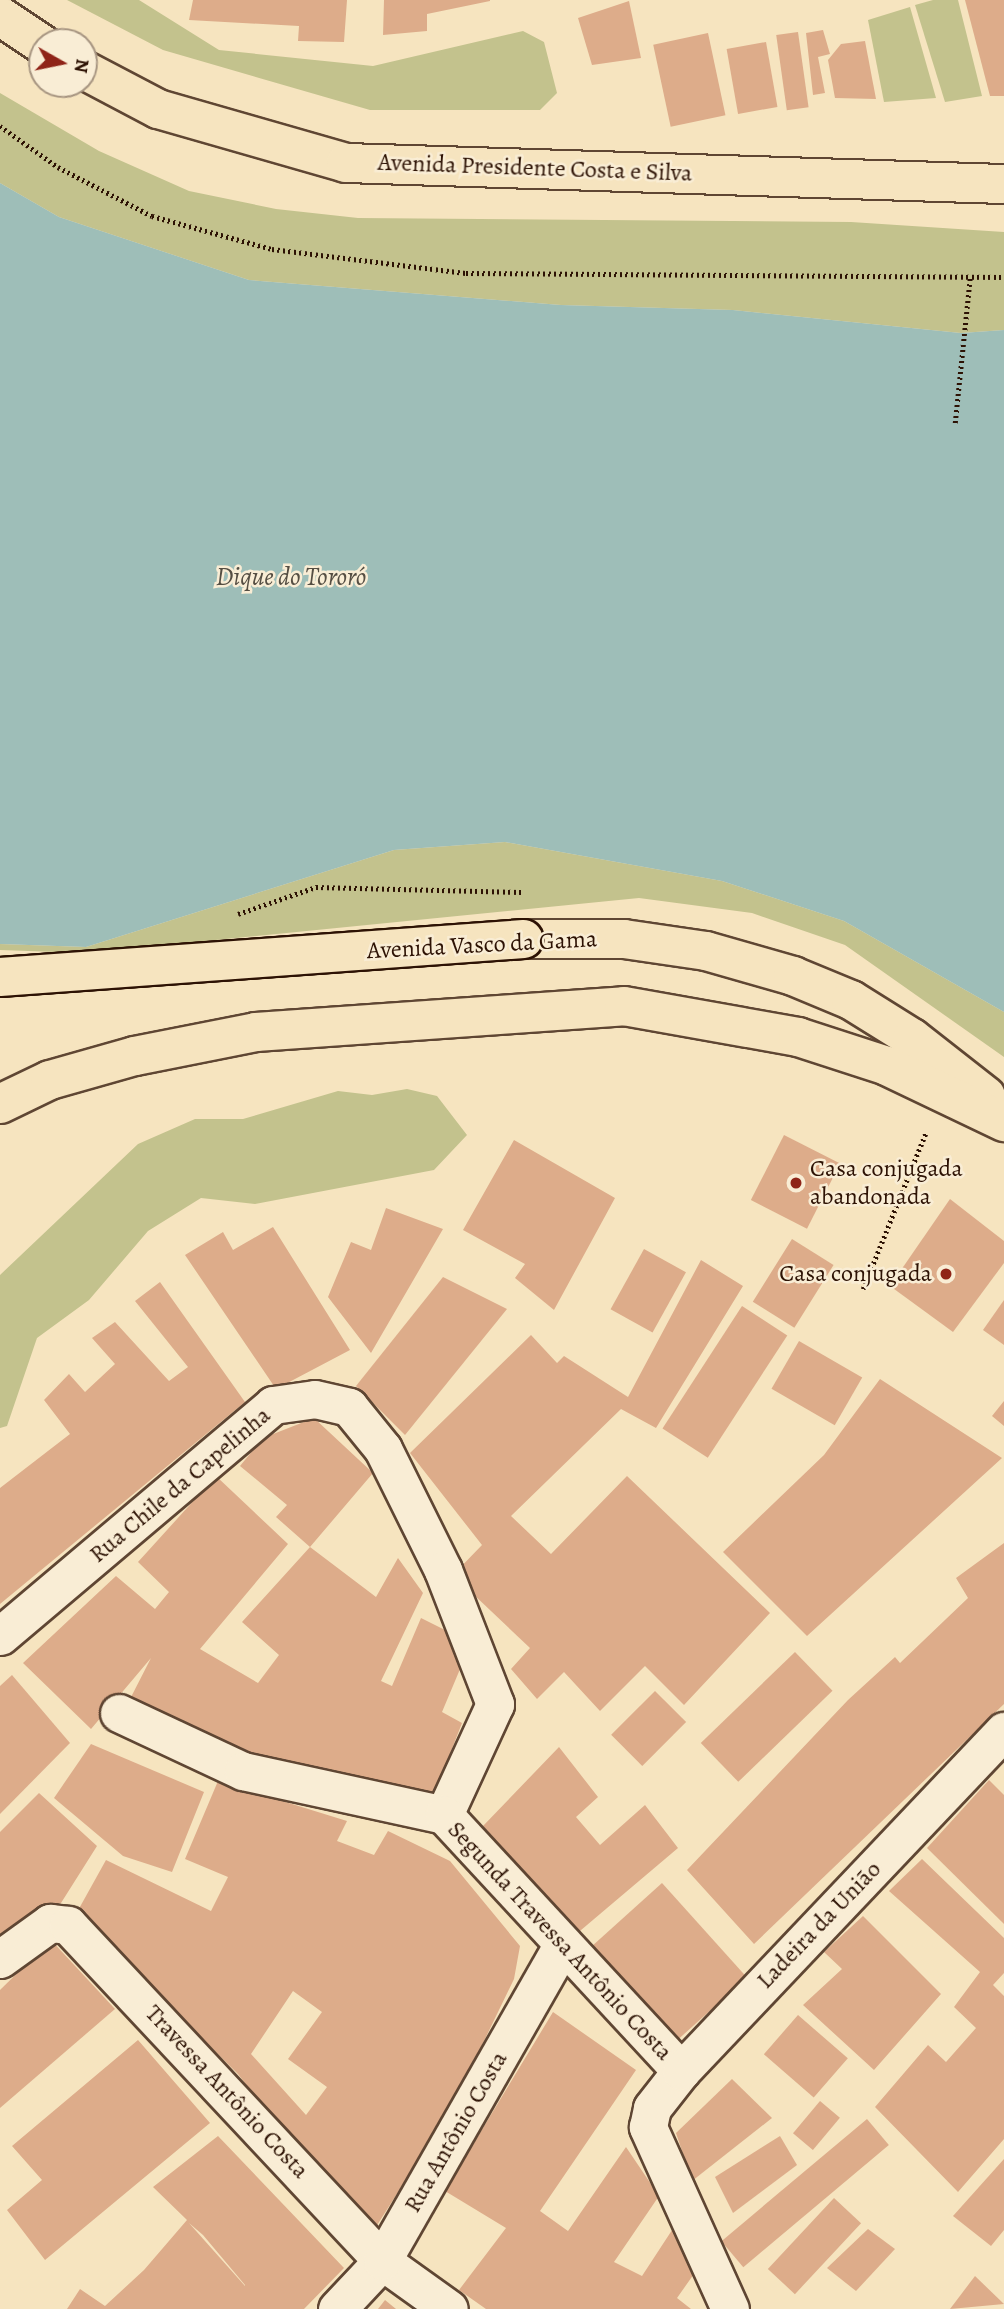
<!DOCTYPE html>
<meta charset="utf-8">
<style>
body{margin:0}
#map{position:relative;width:1004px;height:2309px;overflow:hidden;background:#f6e4bf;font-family:Alegreya,serif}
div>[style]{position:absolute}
.green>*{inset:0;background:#c3c28d}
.water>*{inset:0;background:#9ebeb8}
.building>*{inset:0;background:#ddac8a;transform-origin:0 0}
.path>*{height:4.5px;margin-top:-2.25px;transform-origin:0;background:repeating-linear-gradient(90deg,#2d1204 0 2px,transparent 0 5.5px)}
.roads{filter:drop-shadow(2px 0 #5f4633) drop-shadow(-2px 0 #5f4633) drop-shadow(0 2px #5f4633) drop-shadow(0 -2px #5f4633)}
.minor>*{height:37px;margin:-18.5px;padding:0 18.5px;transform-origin:18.5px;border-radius:18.5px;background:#f9edd5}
.primary>*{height:38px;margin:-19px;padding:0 19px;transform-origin:19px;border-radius:19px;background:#f6e4bf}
.bridges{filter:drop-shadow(2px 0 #2d1204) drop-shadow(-2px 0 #2d1204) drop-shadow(0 2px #2d1204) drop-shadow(0 -2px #2d1204)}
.primary-bridge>*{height:38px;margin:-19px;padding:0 19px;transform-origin:19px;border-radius:19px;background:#f6e4bf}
.dots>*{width:19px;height:19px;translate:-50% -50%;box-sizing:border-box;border:4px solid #f9edd5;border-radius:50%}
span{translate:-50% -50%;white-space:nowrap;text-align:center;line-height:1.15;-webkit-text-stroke:5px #f9edd5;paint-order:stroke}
.street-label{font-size:24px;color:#2d1204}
.poi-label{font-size:24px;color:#2d1204}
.left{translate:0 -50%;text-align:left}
.right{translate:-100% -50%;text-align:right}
.water-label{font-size:26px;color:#554e43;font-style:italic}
.north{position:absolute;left:28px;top:28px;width:70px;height:70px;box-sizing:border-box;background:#f9edd5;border:2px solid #a79581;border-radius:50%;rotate:99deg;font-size:19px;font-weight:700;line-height:28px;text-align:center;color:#2d1204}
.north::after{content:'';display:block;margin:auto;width:24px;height:32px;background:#8f2418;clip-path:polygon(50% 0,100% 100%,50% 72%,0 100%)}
</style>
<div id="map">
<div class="green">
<div style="clip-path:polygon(67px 0,139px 0,219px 50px,373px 66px,523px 31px,544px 42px,557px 93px,540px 110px,370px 110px,163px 50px)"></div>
<div style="clip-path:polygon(933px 0,958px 0,982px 96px,945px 102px,915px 5px)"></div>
<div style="clip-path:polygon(910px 7px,936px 98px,884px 102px,868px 20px)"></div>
<div style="clip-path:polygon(0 93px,99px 151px,189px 191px,276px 209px,358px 218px,851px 222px,1004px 232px,1004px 330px,961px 333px,733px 310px,561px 305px,249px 280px,59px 217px,0 183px)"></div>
<div style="clip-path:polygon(505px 842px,722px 881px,844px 921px,1004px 1012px,1004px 1057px,845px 945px,752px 913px,639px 898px,85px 953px,0 950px,0 944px,86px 947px,394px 850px)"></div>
<div style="clip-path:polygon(407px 1089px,437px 1096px,467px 1135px,434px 1170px,255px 1204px,201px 1198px,148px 1231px,89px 1300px,37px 1338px,7px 1426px,0 1428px,0 1275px,138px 1144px,195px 1119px,243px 1119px,338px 1091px,372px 1095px)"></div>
</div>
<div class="water">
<div style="clip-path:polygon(0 183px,59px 217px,249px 280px,561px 305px,733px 310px,961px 333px,1004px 330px,1004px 1012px,844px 921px,722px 881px,505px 842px,394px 850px,86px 947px,0 944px)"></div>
</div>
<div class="building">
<div style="clip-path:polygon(193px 0,347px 0,344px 42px,298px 41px,299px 26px,189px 20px)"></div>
<div style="clip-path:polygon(384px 0,490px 0,490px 1px,427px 14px,427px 31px,383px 35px)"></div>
<div style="clip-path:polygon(965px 0,1004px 0,1004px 96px,990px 96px)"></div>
<div style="clip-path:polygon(629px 1px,641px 58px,592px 65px,578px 18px)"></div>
<div style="clip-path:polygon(823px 30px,830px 54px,818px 57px,825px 93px,813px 95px,806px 33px)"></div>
<div style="left:798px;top:32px;width:76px;height:22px;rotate:82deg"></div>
<div style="left:708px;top:33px;width:84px;height:56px;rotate:78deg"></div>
<div style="clip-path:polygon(865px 41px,876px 99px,835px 98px,828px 60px,841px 44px)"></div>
<div style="left:766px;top:42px;width:66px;height:40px;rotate:80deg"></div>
<div style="left:784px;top:1135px;width:63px;height:73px;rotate:27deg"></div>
<div style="clip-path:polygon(514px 1140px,615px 1198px,554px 1310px,515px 1278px,525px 1264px,463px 1230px)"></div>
<div style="clip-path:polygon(950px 1199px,1004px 1241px,1004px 1263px,953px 1332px,890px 1286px)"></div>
<div style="clip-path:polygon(386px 1208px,443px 1229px,371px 1353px,328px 1297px,351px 1242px,371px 1250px)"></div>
<div style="clip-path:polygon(273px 1227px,350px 1350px,276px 1389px,185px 1255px,223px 1232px,233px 1250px)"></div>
<div style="left:792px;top:1239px;width:49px;height:74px;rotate:32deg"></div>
<div style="left:644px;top:1249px;width:48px;height:69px;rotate:29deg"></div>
<div style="clip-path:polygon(701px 1260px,743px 1286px,656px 1428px,621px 1409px,511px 1516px,551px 1554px,627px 1476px,770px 1613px,684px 1705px,645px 1666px,600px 1711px,564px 1672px,537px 1699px,511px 1669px,530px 1648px,453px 1575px,482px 1545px,410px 1453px,531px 1335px,557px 1363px,564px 1356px,628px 1397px)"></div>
<div style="clip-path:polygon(443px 1277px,507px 1309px,405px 1435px,356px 1386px)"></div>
<div style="clip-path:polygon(160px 1282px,245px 1402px,0 1604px,0 1488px,70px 1434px,44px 1400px,69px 1374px,85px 1392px,115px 1364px,92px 1338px,115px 1322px,169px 1381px,188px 1367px,135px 1301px)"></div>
<div style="clip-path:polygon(1004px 1300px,1004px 1345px,983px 1330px)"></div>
<div style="left:742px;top:1306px;width:54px;height:146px;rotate:33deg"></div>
<div style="left:799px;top:1341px;width:73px;height:55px;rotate:30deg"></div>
<div style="clip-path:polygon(880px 1379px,1002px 1458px,807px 1636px,723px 1552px,824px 1455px)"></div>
<div style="clip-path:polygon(1004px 1401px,1004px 1426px,992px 1416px)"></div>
<div style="clip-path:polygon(314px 1418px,373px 1473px,310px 1547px,276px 1517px,287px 1505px,240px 1466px,263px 1438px)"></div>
<div style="clip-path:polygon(216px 1476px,288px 1544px,200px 1649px,258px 1683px,279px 1655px,242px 1622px,310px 1547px,376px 1597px,398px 1558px,423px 1593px,381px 1681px,392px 1686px,421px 1618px,471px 1643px,442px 1712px,462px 1723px,430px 1805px,265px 1763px,129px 1701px,151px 1658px,91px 1729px,23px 1663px,116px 1576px,155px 1609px,169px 1592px,138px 1562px)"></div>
<div style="clip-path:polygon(1004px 1543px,1004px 1704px,754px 1944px,687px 1870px,848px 1700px,895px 1657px,900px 1663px,968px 1598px,956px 1578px)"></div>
<div style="left:795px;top:1652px;width:54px;height:131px;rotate:46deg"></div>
<div style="clip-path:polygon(12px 1675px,70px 1743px,0 1814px,0 1686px)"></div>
<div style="left:655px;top:1691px;width:44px;height:62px;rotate:45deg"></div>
<div style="clip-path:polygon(91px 1744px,204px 1792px,172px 1872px,123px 1856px,54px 1798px)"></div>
<div style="clip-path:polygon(559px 1747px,598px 1797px,576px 1817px,600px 1845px,645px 1805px,678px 1848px,574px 1936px,483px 1826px)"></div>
<div style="clip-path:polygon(989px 1780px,1004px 1795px,1004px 1924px,927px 1848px)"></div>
<div style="clip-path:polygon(evenodd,218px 1781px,347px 1821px,337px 1841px,374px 1855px,388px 1831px,450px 1861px,520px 1946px,514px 1979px,453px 2105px,374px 2230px,288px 2140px,238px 2074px,76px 1914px,106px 1860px,211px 1911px,228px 1877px,185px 1859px,218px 1781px,293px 1991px,322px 2012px,288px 2059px,327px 2087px,306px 2115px,251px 2054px,293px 1991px)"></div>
<div style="clip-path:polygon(39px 1793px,97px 1846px,61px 1903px,34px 1911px,0 1944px,0 1832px)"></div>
<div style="clip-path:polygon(922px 1859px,1004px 1938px,1004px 1973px,993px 1985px,1004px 1996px,1004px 2139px,958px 2192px,875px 2107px,928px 2045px,946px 2062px,976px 2028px,954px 2007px,980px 1972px,889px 1891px)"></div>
<div style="left:662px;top:1883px;width:127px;height:100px;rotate:48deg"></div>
<div style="clip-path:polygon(863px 1916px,941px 1994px,874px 2070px,803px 2005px,842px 1969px,824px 1952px)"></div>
<div style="clip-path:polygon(51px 1940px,115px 2009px,0 2108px,0 1990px)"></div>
<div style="clip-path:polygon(553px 2012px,636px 2070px,540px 2211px,568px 2231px,626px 2147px,659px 2196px,614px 2262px,642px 2276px,676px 2224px,701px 2264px,677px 2298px,691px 2309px,486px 2309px,459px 2290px,506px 2228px,445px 2191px)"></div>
<div style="left:798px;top:2015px;width:66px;height:52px;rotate:41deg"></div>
<div style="clip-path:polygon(138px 2040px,210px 2123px,45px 2260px,7px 2210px,42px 2180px,12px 2146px)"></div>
<div style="clip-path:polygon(732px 2079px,772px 2118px,692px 2181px,676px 2133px)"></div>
<div style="left:820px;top:2101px;width:26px;height:42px;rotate:40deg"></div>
<div style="left:867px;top:2119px;width:34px;height:190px;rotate:50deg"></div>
<div style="clip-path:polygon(evenodd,218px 2136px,344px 2268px,304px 2309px,67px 2309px,80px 2289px,105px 2306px,144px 2270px,187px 2220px,153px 2187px,218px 2136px,189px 2223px,203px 2235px,245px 2285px,245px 2286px,189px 2223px)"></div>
<div style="clip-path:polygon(780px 2136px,797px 2165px,733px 2213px,715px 2177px)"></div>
<div style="clip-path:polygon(1004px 2159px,1004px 2230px,991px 2246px,953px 2216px)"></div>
<div style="left:834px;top:2198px;width:37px;height:97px;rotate:43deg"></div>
<div style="clip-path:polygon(868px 2229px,895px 2249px,856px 2291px,827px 2268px)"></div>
<div style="clip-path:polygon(975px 2276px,1004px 2304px,950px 2309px)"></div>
<div style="clip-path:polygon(385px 2300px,396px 2309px,378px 2309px)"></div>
</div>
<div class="path">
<div style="left:0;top:126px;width:71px;rotate:35.3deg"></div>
<div style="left:58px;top:167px;width:106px;rotate:27.5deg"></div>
<div style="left:152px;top:216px;width:124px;rotate:15.4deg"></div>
<div style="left:272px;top:249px;width:195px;rotate:7.1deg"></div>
<div style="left:466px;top:273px;width:538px;rotate:0.43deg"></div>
<div style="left:955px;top:423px;width:147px;rotate:-84.1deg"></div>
<div style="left:238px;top:914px;width:83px;rotate:-19.1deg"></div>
<div style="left:316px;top:887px;width:206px;rotate:1.4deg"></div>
<div style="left:863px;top:1289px;width:169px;rotate:-68.1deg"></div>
</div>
<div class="roads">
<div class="minor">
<div style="left:0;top:1636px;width:358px;rotate:-40.2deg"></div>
<div style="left:273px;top:1405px;width:42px;rotate:-8.1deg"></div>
<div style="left:315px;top:1399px;width:35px;rotate:13deg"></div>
<div style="left:349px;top:1407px;width:54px;rotate:51deg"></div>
<div style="left:383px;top:1449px;width:135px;rotate:63.6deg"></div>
<div style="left:443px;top:1570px;width:144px;rotate:68.8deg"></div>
<div style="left:495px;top:1704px;width:122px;rotate:114.7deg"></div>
<div style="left:119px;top:1713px;width:137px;rotate:25.1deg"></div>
<div style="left:243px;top:1771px;width:206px;rotate:12.3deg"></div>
<div style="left:444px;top:1815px;width:349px;rotate:47.2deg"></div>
<div style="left:0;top:1959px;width:62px;rotate:-35.8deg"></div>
<div style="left:50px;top:1923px;width:18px;rotate:6deg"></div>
<div style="left:68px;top:1925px;width:460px;rotate:46.9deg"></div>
<div style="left:382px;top:2261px;width:82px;rotate:35.6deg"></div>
<div style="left:337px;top:2309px;width:66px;rotate:-46.8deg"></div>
<div style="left:382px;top:2261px;width:363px;rotate:-60.3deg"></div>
<div style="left:730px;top:2309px;width:200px;rotate:-114.3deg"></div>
<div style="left:648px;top:2127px;width:19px;rotate:-78deg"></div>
<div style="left:652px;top:2108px;width:47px;rotate:-51.9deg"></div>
<div style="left:681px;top:2071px;width:469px;rotate:-46.5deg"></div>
</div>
<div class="primary">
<div style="left:0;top:16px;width:50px;rotate:33.7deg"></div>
<div style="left:84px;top:70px;width:84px;rotate:27.8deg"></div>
<div style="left:158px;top:109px;width:196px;rotate:16deg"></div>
<div style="left:346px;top:163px;width:658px;rotate:1.83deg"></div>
<div style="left:524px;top:939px;width:100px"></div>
<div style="left:624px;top:939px;width:83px;rotate:8.3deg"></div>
<div style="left:706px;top:951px;width:91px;rotate:16deg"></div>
<div style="left:793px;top:976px;width:63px;rotate:22.5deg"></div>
<div style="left:851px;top:1000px;width:72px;rotate:31.9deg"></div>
<div style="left:912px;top:1038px;width:94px;rotate:38.1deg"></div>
<div style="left:0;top:1104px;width:55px;rotate:-25.6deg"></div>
<div style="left:50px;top:1080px;width:88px;rotate:-15.8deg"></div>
<div style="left:135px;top:1056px;width:123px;rotate:-11.2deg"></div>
<div style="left:256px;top:1032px;width:369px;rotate:-4deg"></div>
<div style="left:624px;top:1006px;width:177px;rotate:10.1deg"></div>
<div style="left:798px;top:1037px;width:94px;rotate:18deg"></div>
<div style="left:887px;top:1066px;width:130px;rotate:25.6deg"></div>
</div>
</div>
<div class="bridges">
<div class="primary-bridge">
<div style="left:0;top:977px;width:525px;rotate:-4.15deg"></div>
</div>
</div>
<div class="dots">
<div style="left:796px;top:1183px;background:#8f2418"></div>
<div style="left:946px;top:1274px;background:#8f2418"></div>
</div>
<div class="street-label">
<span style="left:535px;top:168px;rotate:2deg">Avenida Presidente Costa e Silva</span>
<span style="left:482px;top:945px;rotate:-3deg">Avenida Vasco da Gama</span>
<span style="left:180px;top:1485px;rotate:-40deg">Rua Chile da Capelinha</span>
<span style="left:819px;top:1925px;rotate:-46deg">Ladeira da União</span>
<span style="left:560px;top:1941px;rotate:47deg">Segunda Travessa Antônio Costa</span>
<span style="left:227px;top:2092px;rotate:47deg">Travessa Antônio Costa</span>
<span style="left:456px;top:2132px;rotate:-60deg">Rua Antônio Costa</span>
</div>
<div class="poi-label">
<span class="left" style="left:810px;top:1183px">Casa conjugada<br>abandonada</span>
<span class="right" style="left:932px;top:1274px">Casa conjugada</span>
</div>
<div class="water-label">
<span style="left:291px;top:577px">Dique do Tororó</span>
</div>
<div class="north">N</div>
</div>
